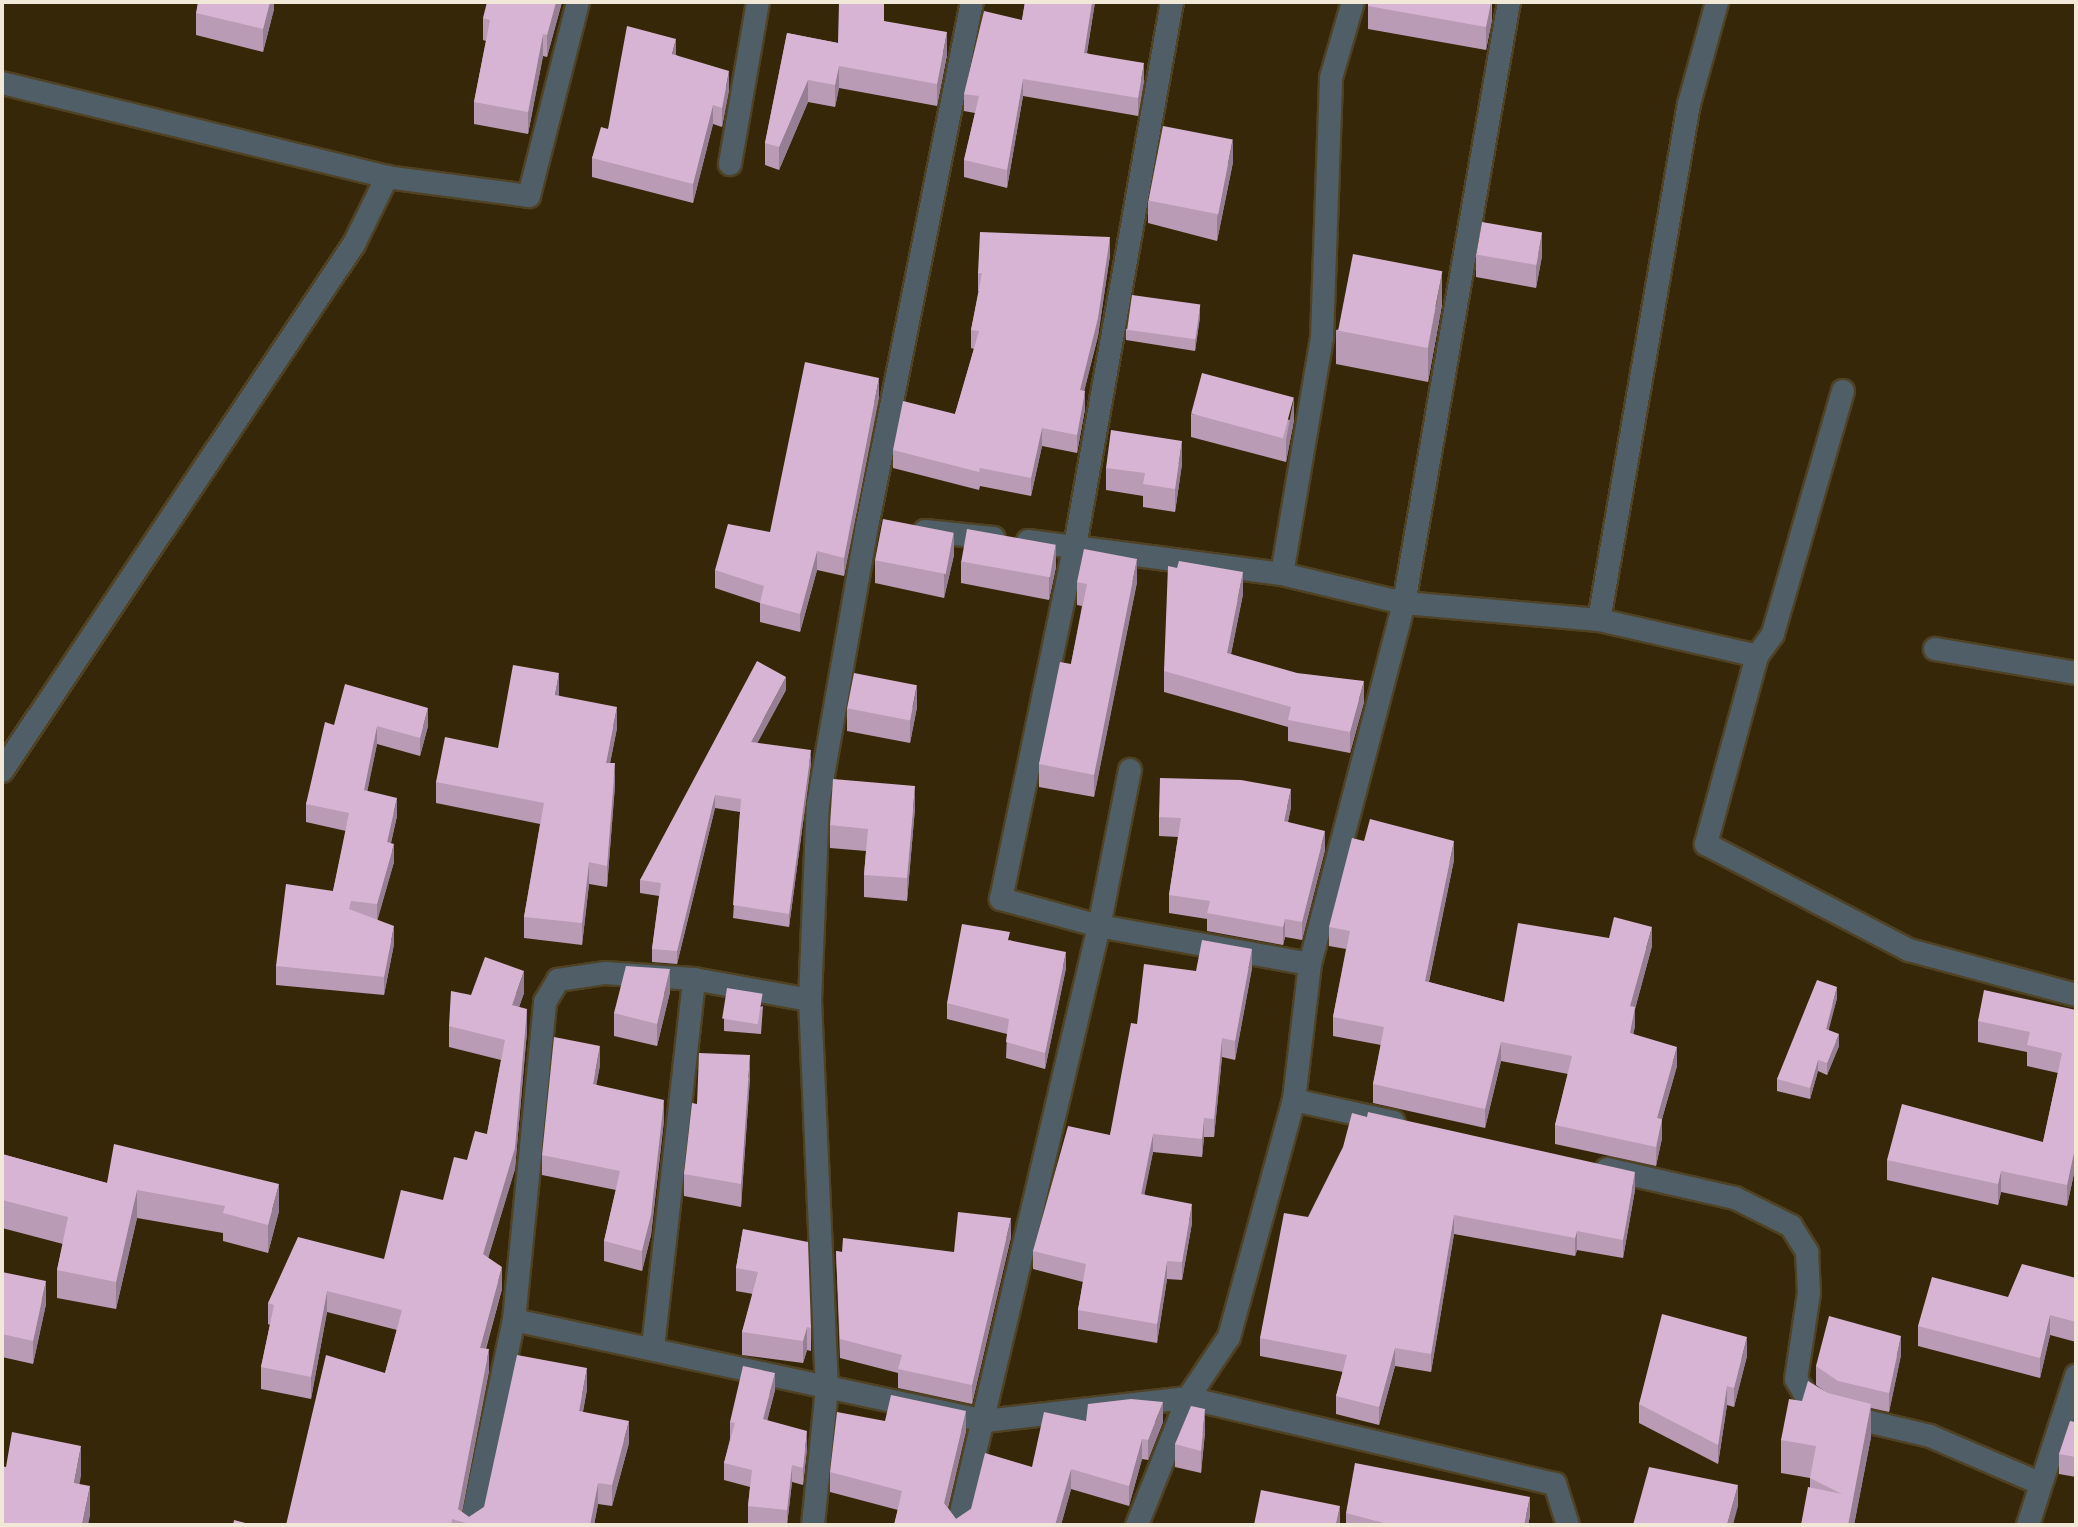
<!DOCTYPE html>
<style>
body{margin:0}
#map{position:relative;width:2078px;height:1527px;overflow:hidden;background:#352708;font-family:"Exo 2",sans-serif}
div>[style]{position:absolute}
.roads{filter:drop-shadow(2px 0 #4f4225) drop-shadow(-2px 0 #4f4225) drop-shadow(0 2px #4f4225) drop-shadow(0 -2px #4f4225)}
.minor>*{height:22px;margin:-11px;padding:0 11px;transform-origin:11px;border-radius:11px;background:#505f67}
.wall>*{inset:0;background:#b99bb5}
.shaded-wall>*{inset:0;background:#967e94}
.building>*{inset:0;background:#d7b4d3;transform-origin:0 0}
span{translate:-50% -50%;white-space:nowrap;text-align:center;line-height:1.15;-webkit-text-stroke:8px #2b1d00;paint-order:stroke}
.frame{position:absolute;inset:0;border:4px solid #f1e8d7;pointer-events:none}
</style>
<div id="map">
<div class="roads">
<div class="minor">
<div style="left:2px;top:83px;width:396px;rotate:13.7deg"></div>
<div style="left:387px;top:177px;width:143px;rotate:7.6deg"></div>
<div style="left:529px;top:196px;width:200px;rotate:-75.8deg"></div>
<div style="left:730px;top:164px;width:164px;rotate:-80.2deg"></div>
<div style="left:1843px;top:391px;width:253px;rotate:106.1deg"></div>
<div style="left:1773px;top:634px;width:27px;rotate:126deg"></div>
<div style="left:1757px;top:656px;width:195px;rotate:105.2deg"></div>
<div style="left:1706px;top:844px;width:229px;rotate:27.6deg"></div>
<div style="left:1909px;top:950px;width:173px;rotate:15.1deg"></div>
<div style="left:925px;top:531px;width:69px;rotate:5.8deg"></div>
<div style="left:1028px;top:541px;width:256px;rotate:7.4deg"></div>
<div style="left:1282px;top:574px;width:125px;rotate:13.4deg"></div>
<div style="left:1404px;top:603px;width:196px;rotate:5deg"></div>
<div style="left:1599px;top:620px;width:162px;rotate:12.8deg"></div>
<div style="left:1282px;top:574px;width:239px;rotate:-80.4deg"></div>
<div style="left:1322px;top:338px;width:260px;rotate:-88deg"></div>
<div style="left:1331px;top:78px;width:79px;rotate:-73.9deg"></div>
<div style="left:1599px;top:620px;width:524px;rotate:-80.11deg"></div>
<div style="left:1689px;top:104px;width:106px;rotate:-74.6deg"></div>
<div style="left:1935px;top:649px;width:143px;rotate:9.7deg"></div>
<div style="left:1130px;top:770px;width:159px;rotate:101.2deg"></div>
<div style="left:1099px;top:926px;width:214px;rotate:10.2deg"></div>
<div style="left:2px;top:771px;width:634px;rotate:-56.26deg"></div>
<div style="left:354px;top:244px;width:75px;rotate:-63.8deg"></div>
<div style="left:810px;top:1000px;width:196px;rotate:-87.7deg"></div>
<div style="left:818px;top:804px;width:282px;rotate:-80deg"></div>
<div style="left:867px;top:526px;width:534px;rotate:-78.67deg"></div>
<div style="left:1294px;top:1100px;width:102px;rotate:12.4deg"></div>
<div style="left:1607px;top:1169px;width:131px;rotate:12.8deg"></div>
<div style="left:1735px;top:1198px;width:63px;rotate:26.6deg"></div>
<div style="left:1791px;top:1226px;width:31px;rotate:58deg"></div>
<div style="left:1807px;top:1252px;width:41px;rotate:87.2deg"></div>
<div style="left:1809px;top:1293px;width:87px;rotate:98.6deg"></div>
<div style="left:1796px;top:1379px;width:20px;rotate:60deg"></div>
<div style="left:1806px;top:1396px;width:31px;rotate:33deg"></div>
<div style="left:1832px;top:1413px;width:101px;rotate:13.2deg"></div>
<div style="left:1930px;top:1436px;width:119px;rotate:23.3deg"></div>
<div style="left:514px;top:1320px;width:320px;rotate:-84.4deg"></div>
<div style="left:545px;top:1002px;width:26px;rotate:-59deg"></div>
<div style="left:558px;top:980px;width:48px;rotate:-8.5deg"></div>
<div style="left:605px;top:973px;width:89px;rotate:3.9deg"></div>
<div style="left:694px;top:979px;width:118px;rotate:10.3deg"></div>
<div style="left:810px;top:1000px;width:389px;rotate:87.5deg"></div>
<div style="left:827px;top:1389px;width:137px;rotate:95.9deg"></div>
<div style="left:653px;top:1347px;width:370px;rotate:-83.6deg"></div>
<div style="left:471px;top:1525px;width:209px;rotate:-78.2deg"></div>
<div style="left:514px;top:1320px;width:482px;rotate:12.1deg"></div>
<div style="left:985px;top:1421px;width:204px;rotate:-6.5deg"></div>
<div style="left:1188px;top:1398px;width:73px;rotate:-56.1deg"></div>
<div style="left:1229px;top:1337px;width:246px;rotate:-74.7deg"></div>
<div style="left:1294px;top:1100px;width:137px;rotate:-83.3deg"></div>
<div style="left:1310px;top:964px;width:373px;rotate:-75.4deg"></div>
<div style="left:1404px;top:603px;width:610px;rotate:-80.09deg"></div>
<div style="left:958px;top:1525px;width:615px;rotate:-76.75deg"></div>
<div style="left:1099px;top:926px;width:102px;rotate:-164.6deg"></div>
<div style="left:1001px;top:899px;width:361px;rotate:-78.2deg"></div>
<div style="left:1075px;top:546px;width:553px;rotate:-79.89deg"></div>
<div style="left:1137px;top:1525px;width:137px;rotate:-68.1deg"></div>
<div style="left:1188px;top:1398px;width:377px;rotate:13.2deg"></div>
<div style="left:1555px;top:1484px;width:43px;rotate:72.4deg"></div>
<div style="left:2028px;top:1525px;width:157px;rotate:-72.1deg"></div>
</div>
</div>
<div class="wall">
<div style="clip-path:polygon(274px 2px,274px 9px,263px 52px,196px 35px,196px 13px)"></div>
<div style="clip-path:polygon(562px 2px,547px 57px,543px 56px,528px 134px,474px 124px,474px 102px,486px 41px,483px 40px,483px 18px)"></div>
<div style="clip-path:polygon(1025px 2px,1095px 2px,1087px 53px,1144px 81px,1138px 116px,1023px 96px,1007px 188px,964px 177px,964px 160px,975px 113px,964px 111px,964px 94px,1022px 20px)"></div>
<div style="clip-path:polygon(1492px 2px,1492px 20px,1486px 50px,1368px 29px,1368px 6px)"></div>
<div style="clip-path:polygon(884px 21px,947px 55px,937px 106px,839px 88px,835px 107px,808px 102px,779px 170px,765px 165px,765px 143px,787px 33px,838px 43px)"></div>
<div style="clip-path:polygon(676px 55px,729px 90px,722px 127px,713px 124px,693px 203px,592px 177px,592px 158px,608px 129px)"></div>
<div style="clip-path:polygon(1233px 162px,1217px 241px,1148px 223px,1148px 201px)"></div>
<div style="clip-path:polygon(1476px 254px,1542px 256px,1536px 288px,1476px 277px)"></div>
<div style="clip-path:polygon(1110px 255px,1098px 336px,1084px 391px,1085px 409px,1077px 453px,1042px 446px,1031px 496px,980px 486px,979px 490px,893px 468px,893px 450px,955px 414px,974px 349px,971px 348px,971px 330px,979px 291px,978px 291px,978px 273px)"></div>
<div style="clip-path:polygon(1442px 305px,1428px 382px,1336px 364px,1336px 330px)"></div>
<div style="clip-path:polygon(1200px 317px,1195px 351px,1126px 340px,1126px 329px)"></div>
<div style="clip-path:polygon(879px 397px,844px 576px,817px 570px,800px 632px,760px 622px,760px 603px,715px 588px,715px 570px,770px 532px)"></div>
<div style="clip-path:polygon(1191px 414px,1294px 420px,1286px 462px,1191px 437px)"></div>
<div style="clip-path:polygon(1182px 464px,1175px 512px,1143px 507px,1143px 496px,1106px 490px,1106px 468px)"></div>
<div style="clip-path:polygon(954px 555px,944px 598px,875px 583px,875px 560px)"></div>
<div style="clip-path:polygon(961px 561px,1056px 567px,1049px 600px,961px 583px)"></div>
<div style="clip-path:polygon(1077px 582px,1137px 582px,1094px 797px,1039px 787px,1039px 764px,1071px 664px,1082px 606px,1077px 605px)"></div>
<div style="clip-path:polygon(1243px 594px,1231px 654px,1364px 702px,1350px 753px,1288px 741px,1288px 727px,1164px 692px,1164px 671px)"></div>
<div style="clip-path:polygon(786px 690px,757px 743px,811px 763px,789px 927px,733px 918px,740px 812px,715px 808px,677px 964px,652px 962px,652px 949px,659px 896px,640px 893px,640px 880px)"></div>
<div style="clip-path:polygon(558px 695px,617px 728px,610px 763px,615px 785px,607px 887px,589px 884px,582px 945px,524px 938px,524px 917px,540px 824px,436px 803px,436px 782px,498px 748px)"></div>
<div style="clip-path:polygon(917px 707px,910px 743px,847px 731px,847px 708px)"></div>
<div style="clip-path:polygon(334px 725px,428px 726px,420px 756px,377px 744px,367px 791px,397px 816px,391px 843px,394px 862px,377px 920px,394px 944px,384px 995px,276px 985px,276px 966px,333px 891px,346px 831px,306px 822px,306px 804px)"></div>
<div style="clip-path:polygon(1291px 807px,1288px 822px,1325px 850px,1302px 940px,1285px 937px,1283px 945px,1207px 931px,1207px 919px,1169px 913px,1169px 895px,1178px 837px,1159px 836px,1159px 817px)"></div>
<div style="clip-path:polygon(915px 808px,907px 901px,864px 897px,864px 875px,866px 851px,830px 848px,830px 825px)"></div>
<div style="clip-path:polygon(1454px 860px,1429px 982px,1504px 1002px,1652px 946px,1635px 1009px,1635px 1026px,1633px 1034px,1677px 1066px,1662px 1119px,1662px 1138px,1656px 1166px,1555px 1144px,1555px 1125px,1568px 1074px,1501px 1061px,1485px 1128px,1373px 1103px,1373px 1084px,1381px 1045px,1333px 1036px,1333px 1017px,1346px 949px,1329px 946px,1329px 927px)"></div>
<div style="clip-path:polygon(1010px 940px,1066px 968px,1045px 1069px,1006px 1058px,1007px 1034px,947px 1019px,947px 1003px)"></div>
<div style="clip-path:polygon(1252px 968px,1235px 1060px,1222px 1057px,1214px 1137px,1204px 1137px,1202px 1157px,1153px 1152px,1144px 1194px,1192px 1223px,1182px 1280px,1167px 1279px,1157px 1343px,1078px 1329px,1078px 1310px,1083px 1282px,1033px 1269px,1033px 1251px,1110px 1135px,1137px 1024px,1196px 971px)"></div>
<div style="clip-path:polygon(670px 992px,657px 1046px,614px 1036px,614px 1013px)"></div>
<div style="clip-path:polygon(524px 993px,519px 1007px,527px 1031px,515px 1169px,488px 1258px,502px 1289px,486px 1349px,489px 1371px,462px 1512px,469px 1517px,484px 1507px,587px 1389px,583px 1412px,629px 1443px,612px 1506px,598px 1504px,594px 1525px,286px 1525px,385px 1373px,397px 1330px,327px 1312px,311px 1399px,261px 1389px,261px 1367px,270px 1325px,268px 1324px,268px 1303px,384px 1259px,443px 1200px,467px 1160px,487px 1134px,501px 1060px,449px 1047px,449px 1026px,471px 995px)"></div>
<div style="clip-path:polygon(1837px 998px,1828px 1030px,1839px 1046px,1827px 1075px,1818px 1071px,1810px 1099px,1777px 1091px,1777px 1079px)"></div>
<div style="clip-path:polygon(763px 1006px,761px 1034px,724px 1031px,724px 1019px)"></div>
<div style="clip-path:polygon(2076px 1010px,2076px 1164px,2067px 1206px,2001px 1192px,1998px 1205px,1887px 1180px,1887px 1160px,2043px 1142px,2058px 1073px,2027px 1066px,2027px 1052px,1978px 1042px,1978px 1021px)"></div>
<div style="clip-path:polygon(600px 1065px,596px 1085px,664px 1120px,651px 1235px,642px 1271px,604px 1261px,604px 1241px,616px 1190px,542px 1175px,542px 1155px)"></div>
<div style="clip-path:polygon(750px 1077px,741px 1207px,684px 1196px,684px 1174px,697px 1104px)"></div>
<div style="clip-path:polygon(2px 1154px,107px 1183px,279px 1211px,268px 1253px,223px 1241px,223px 1233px,137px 1218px,116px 1309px,57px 1298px,57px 1270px,63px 1244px,2px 1228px)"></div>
<div style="clip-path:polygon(1635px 1190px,1623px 1258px,1577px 1250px,1575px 1256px,1454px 1234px,1431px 1372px,1395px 1366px,1379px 1425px,1336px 1414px,1336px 1396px,1343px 1372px,1260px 1356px,1260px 1338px,1308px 1217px)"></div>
<div style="clip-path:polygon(743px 1229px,811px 1328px,811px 1351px,807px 1350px,803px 1363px,742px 1355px,742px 1332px,753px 1294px,736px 1291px,736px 1268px)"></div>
<div style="clip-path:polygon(1011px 1237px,972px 1404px,898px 1388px,898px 1373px,840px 1358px,836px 1251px,842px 1252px,954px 1252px)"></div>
<div style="clip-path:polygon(2px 1272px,46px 1304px,33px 1364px,2px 1357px)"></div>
<div style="clip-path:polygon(2076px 1278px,2076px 1342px,2050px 1335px,2040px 1378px,1918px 1346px,1918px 1326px,2008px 1297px)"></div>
<div style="clip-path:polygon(1901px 1355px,1889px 1412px,1871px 1408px,1871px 1437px,1854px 1525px,1801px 1525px,1810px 1488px,1810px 1478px,1781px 1473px,1781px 1440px,1802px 1401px,1827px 1393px,1816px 1385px,1816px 1366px)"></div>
<div style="clip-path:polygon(1747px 1356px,1734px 1407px,1727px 1405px,1718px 1464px,1639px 1423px,1639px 1404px)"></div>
<div style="clip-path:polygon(775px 1390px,767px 1421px,807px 1449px,803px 1485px,792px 1482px,787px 1525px,764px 1525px,748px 1523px,748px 1506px,750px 1487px,724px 1480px,724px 1463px,730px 1439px,730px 1422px)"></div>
<div style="clip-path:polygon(885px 1421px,966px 1431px,948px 1508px,956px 1519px,1032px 1467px,1086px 1421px,1163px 1422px,1148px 1460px,1142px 1459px,1129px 1506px,1071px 1489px,1061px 1525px,894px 1525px,898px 1510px,830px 1492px,830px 1472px)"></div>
<div style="clip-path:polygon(2076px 1422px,2076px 1477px,2059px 1474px,2059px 1454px)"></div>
<div style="clip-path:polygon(1205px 1432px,1201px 1473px,1175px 1467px,1175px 1444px)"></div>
<div style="clip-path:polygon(1346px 1513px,1530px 1516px,1528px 1525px,1346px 1525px)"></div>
</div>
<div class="shaded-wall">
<div style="clip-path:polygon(270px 2px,274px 2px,274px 9px,263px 52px,263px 29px)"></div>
<div style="clip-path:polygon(556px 2px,562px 2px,547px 57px,547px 35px)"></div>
<div style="clip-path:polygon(1092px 2px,1095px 2px,1084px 70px,1084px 53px)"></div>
<div style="clip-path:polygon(1491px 2px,1492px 20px,1486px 50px,1486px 27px)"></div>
<div style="clip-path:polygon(947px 32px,947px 55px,937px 106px,937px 84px)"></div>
<div style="clip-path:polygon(543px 34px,543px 56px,528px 134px,528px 112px)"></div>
<div style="clip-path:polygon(676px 39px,676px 58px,672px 54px)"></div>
<div style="clip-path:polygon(1144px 63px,1144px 81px,1138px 116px,1138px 98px)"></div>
<div style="clip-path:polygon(839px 66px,839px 88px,835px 107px,835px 85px)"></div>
<div style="clip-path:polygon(729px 71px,729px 90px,722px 127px,722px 108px)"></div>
<div style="clip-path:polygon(1023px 79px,1023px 96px,1007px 188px,1007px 170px)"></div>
<div style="clip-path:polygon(808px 80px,808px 102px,779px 170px,779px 147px)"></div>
<div style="clip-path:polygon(713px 105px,713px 124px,693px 203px,693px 184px)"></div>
<div style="clip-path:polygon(1233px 139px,1233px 162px,1217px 241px,1217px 218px)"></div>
<div style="clip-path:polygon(1542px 233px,1542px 256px,1536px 288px,1536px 265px)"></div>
<div style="clip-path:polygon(1110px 237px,1110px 255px,1098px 336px,1080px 408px,1080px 390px)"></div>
<div style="clip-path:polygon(1442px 272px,1442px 305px,1428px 382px,1428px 349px)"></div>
<div style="clip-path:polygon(1200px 305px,1200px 317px,1195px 351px,1195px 339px)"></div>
<div style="clip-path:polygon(879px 378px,879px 397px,844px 576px,844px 558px)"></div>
<div style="clip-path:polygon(1085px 391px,1085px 409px,1077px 453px,1077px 435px)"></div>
<div style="clip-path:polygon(1294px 397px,1294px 420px,1286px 462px,1286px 440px)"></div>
<div style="clip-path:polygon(1042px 428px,1042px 446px,1031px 496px,1031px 478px)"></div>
<div style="clip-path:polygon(1182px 441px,1182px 464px,1175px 512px,1175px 489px)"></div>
<div style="clip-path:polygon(954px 533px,954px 555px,944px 598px,944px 575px)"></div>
<div style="clip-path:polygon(1056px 544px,1056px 567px,1049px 600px,1049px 577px)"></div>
<div style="clip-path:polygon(817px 551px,817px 570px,800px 632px,800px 614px)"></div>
<div style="clip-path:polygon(1137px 559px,1137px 582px,1094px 797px,1094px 775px)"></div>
<div style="clip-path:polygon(1243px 572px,1243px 594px,1227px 674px,1227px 653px)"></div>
<div style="clip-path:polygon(559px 673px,559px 694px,555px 716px,555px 695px)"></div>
<div style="clip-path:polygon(786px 677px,786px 690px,751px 755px,751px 742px)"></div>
<div style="clip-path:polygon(1364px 681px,1364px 702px,1350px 753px,1350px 732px)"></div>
<div style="clip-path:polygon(917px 685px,917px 707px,910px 743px,910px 721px)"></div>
<div style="clip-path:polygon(617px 707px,617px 728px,606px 784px,606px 763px)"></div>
<div style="clip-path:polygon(428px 708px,428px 726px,420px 756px,420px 738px)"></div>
<div style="clip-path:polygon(377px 726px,377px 744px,364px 808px,364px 790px)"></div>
<div style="clip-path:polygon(811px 750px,811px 763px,789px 927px,789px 914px)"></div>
<div style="clip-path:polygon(615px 763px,615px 785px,607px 887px,607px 866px)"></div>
<div style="clip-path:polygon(915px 786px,915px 808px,907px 901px,907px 878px)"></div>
<div style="clip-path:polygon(1291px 789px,1291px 807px,1284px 839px,1284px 821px)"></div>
<div style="clip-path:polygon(715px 795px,715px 808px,677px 964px,677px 951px)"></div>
<div style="clip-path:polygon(397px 798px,397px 816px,387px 860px,387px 842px)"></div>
<div style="clip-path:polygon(1325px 831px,1325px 850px,1302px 940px,1302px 922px)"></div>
<div style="clip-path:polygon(1454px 841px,1454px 860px,1425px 1000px,1425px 981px)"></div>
<div style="clip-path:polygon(394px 844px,394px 862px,377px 922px,377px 904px)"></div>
<div style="clip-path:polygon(589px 862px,589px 884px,582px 945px,582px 923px)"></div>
<div style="clip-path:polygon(1285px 919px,1285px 937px,1283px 945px,1283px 927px)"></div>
<div style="clip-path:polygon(394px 926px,394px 944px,384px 995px,384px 977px)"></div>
<div style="clip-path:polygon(1652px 927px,1652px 946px,1635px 1009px,1635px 1026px,1630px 1052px,1630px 1006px)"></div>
<div style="clip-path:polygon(1252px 949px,1252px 968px,1235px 1060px,1235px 1041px)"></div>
<div style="clip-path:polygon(1066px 952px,1066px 968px,1045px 1069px,1045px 1053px)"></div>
<div style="clip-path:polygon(670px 969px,670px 992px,657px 1046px,657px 1024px)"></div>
<div style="clip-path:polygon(524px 971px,524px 993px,512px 1027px,512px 1005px)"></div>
<div style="clip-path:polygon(1837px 987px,1837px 998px,1826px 1041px,1826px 1029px)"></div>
<div style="clip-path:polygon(527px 1009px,527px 1031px,515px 1169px,483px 1275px,483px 1254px)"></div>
<div style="clip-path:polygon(1839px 1034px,1839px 1046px,1827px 1075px,1827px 1063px)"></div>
<div style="clip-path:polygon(1222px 1038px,1222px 1057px,1214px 1137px,1214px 1119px)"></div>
<div style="clip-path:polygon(1501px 1042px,1501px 1061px,1485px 1128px,1485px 1109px)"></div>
<div style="clip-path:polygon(600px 1046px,600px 1065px,593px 1104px,593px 1084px)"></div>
<div style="clip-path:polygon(1677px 1047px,1677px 1066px,1662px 1119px,1662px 1138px,1656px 1166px,1657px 1118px)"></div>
<div style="clip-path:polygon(750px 1055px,750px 1077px,741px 1207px,741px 1184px)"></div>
<div style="clip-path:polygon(1818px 1060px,1818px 1071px,1810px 1099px,1810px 1088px)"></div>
<div style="clip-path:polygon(664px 1100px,664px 1120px,651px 1235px,642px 1271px,642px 1251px)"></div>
<div style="clip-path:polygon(1204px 1118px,1204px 1137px,1202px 1157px,1202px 1139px)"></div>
<div style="clip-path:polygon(1153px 1134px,1153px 1152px,1141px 1212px,1141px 1194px)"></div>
<div style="clip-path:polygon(2076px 1143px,2076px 1164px,2067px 1206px,2067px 1185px)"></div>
<div style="clip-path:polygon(2001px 1171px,2001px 1192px,1998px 1205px,1998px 1184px)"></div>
<div style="clip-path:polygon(1635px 1172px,1635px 1190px,1623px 1258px,1623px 1240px)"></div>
<div style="clip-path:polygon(279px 1184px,279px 1211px,268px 1253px,268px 1225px)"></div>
<div style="clip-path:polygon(137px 1190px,137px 1218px,116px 1309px,116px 1282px)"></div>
<div style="clip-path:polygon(1192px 1204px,1192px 1223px,1182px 1280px,1182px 1262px)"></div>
<div style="clip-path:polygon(1454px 1215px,1454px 1234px,1431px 1372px,1431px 1354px)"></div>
<div style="clip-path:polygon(1011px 1218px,1011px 1237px,972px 1404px,972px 1385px)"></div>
<div style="clip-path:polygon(1577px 1231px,1577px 1250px,1575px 1256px,1575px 1238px)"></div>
<div style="clip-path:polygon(1167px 1261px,1167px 1279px,1157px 1343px,1157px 1324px)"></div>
<div style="clip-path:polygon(502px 1267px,502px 1289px,480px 1369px,480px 1348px)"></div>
<div style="clip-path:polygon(46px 1281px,46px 1304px,33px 1364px,33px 1341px)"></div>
<div style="clip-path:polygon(327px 1291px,327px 1312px,311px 1399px,311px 1377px)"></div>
<div style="clip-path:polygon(2050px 1315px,2050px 1335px,2040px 1378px,2040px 1358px)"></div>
<div style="clip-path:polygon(807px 1327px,807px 1350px,803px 1363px,803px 1341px)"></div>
<div style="clip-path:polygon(1901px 1336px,1901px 1355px,1889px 1412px,1889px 1393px)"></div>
<div style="clip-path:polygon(1747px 1337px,1747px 1356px,1734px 1407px,1734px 1388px)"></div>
<div style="clip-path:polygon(1395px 1348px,1395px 1366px,1379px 1425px,1379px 1407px)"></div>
<div style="clip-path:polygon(489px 1349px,489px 1371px,460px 1521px,458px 1509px)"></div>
<div style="clip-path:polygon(587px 1368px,587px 1389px,579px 1432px,579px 1411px)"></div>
<div style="clip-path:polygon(775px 1373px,775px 1390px,763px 1437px,763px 1419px)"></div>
<div style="clip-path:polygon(1727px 1386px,1727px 1405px,1718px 1464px,1718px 1445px)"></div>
<div style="clip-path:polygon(1163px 1402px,1163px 1422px,1148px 1460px,1148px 1440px)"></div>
<div style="clip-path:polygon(1871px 1404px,1871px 1437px,1854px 1525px,1848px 1525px)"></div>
<div style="clip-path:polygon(1205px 1409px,1205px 1432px,1201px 1473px,1201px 1451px)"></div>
<div style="clip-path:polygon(966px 1411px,966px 1431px,944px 1523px,944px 1503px)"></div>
<div style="clip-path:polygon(629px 1421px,629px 1443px,612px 1506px,612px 1485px)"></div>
<div style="clip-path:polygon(807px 1431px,807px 1449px,803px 1485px,803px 1468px)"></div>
<div style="clip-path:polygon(1142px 1439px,1142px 1459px,1129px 1506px,1129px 1486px)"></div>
<div style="clip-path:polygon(81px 1446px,81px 1476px,74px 1513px,74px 1483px)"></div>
<div style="clip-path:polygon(792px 1465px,792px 1482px,787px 1525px,787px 1510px)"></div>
<div style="clip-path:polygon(1071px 1469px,1071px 1489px,1061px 1525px,1055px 1525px)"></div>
<div style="clip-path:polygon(598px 1483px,598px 1504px,594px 1525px,590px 1525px)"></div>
<div style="clip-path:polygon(1738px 1485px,1738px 1506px,1733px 1525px,1727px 1525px)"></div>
<div style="clip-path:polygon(90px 1486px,90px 1516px,88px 1525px,82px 1525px)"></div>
<div style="clip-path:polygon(1530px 1497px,1530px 1516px,1528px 1525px,1524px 1525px)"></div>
<div style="clip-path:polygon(1340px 1506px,1340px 1525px,1336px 1525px)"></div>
</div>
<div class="building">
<div style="clip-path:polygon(198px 2px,270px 2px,263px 29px,196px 13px)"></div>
<div style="clip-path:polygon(487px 2px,556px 2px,547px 35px,543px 34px,528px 112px,474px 102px,490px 20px,483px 18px)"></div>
<div style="clip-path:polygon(839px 2px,884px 2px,884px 21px,947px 32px,937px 84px,839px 66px,835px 85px,808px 80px,779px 147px,765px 143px,787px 33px,838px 43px)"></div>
<div style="clip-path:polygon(1025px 2px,1092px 2px,1084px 53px,1144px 63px,1138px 98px,1023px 79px,1007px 170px,964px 160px,979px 96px,964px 94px,984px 11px,1022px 20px)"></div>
<div style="clip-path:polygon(1368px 2px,1491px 2px,1486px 27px,1368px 6px)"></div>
<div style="clip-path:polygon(627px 26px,676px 39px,672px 54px,729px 71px,722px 108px,713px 105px,693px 184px,592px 158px,601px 127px,608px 129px)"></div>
<div style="left:1163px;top:126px;width:71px;height:76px;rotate:11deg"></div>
<div style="left:1482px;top:222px;width:61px;height:33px;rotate:10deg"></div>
<div style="clip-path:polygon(980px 232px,1110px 237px,1098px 318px,1080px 390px,1085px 391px,1077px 435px,1042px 428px,1031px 478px,980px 468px,979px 472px,893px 450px,903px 401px,955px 414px,979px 331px,971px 330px,982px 273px,978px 273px)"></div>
<div style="left:1353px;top:254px;width:91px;height:78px;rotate:11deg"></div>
<div style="left:1132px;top:295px;width:69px;height:35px;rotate:8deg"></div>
<div style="clip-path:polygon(805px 362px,879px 378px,844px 558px,817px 551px,800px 614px,760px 603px,764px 586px,715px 570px,728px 524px,770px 532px)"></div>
<div style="left:1202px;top:373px;width:95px;height:42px;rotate:15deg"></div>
<div style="clip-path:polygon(1111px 430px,1182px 441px,1175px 489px,1143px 484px,1145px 473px,1106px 468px)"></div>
<div style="left:883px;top:519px;width:72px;height:42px;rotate:11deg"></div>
<div style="left:967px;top:529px;width:90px;height:33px;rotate:10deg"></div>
<div style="clip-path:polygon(1084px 549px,1137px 559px,1094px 775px,1039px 764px,1060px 662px,1071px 664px,1087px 584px,1077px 582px)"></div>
<div style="clip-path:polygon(1179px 561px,1243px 572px,1227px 653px,1297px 673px,1364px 681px,1350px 732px,1288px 720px,1291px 707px,1164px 671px,1168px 566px,1177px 568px)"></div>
<div style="clip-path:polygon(757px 661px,786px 677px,751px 742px,811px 750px,789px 914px,733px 905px,741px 799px,715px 795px,677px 951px,652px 949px,661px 883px,640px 880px)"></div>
<div style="clip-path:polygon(513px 665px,559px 673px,555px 695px,617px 707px,606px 763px,615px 763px,607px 866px,589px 862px,582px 923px,524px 917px,544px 803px,436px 782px,445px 737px,498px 748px)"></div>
<div style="left:854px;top:673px;width:64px;height:36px;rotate:11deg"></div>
<div style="clip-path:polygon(345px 684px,428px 708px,420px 738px,377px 726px,364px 790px,397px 798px,387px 842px,394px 844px,377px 904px,351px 901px,349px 909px,394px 926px,384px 977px,276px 966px,286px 884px,333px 891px,349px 813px,306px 804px,325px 722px,334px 725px)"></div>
<div style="clip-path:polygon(1160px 778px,1241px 780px,1291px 789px,1284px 821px,1325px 831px,1302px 922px,1285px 919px,1283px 927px,1207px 913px,1210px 901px,1169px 895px,1181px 818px,1159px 817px)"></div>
<div style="clip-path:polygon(833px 779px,915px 786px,907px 878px,864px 875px,868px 829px,830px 825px)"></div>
<div style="clip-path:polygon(1370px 819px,1454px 841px,1425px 981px,1504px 1002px,1518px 923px,1609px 938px,1614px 917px,1652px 927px,1630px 1006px,1635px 1007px,1630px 1033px,1677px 1047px,1657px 1118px,1662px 1119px,1656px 1147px,1555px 1125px,1572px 1056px,1501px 1042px,1485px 1109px,1373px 1084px,1384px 1027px,1333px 1017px,1350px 931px,1329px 927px,1352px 838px,1364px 841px)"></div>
<div style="clip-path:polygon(962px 924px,1010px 932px,1008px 940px,1066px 952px,1045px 1053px,1006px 1042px,1009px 1019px,947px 1003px)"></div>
<div style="clip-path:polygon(1202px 940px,1252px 949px,1235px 1041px,1222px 1038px,1214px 1119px,1204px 1118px,1202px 1139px,1153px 1134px,1141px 1194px,1192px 1204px,1182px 1262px,1167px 1261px,1157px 1324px,1078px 1310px,1086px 1264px,1033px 1251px,1068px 1126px,1110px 1135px,1131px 1023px,1137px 1024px,1144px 964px,1196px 971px)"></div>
<div style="clip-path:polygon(485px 957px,524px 971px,512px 1005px,527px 1009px,515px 1148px,483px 1254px,502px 1267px,480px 1348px,489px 1349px,458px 1509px,469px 1517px,484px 1507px,517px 1355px,587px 1368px,579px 1411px,629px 1421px,612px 1485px,598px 1483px,590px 1525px,473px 1525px,452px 1519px,451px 1525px,286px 1525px,326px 1355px,385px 1373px,402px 1310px,327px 1291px,311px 1377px,261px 1367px,274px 1305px,268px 1303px,298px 1237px,384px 1259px,401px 1190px,443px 1200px,454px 1157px,467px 1160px,475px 1131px,487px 1134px,505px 1040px,449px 1026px,451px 991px,471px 995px)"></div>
<div style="clip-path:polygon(626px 966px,670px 969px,657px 1024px,614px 1013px)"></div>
<div style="clip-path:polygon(1817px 980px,1837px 987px,1826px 1029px,1839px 1034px,1827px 1063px,1818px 1060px,1810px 1088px,1777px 1079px)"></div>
<div style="left:727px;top:988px;width:36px;height:31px;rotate:9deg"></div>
<div style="clip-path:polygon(1984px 990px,2076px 1010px,2076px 1143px,2067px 1185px,2001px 1171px,1998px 1184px,1887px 1160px,1902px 1104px,2043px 1142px,2062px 1053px,2027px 1045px,2030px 1032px,1978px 1021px)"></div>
<div style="clip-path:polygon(554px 1037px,600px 1046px,593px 1084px,664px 1100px,651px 1215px,642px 1251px,604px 1241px,620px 1171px,542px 1155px)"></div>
<div style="clip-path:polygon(699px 1053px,750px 1055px,741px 1184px,684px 1174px,692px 1103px,697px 1104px)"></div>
<div style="clip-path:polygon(1368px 1112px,1635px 1172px,1623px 1240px,1577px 1231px,1575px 1238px,1454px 1215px,1431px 1354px,1395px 1348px,1379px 1407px,1336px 1396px,1347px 1355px,1260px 1338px,1284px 1213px,1308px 1217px,1343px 1147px,1352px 1113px,1367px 1117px)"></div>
<div style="clip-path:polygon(114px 1144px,279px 1184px,268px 1225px,223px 1213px,225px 1206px,137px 1190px,116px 1282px,57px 1270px,68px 1217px,2px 1200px,2px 1154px,107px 1183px)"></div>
<div style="clip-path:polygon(958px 1212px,1011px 1218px,972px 1385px,898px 1369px,902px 1355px,840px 1339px,836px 1251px,842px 1252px,843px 1238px,954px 1252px)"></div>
<div style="clip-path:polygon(743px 1229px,808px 1242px,811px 1328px,807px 1327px,803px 1341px,742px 1332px,758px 1272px,736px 1268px)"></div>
<div style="clip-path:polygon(2022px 1264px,2076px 1278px,2076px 1322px,2050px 1315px,2040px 1358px,1918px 1326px,1932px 1277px,2008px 1297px)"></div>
<div style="clip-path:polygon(2px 1272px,46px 1281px,33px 1341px,2px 1334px)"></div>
<div style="clip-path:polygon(1662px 1314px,1747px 1337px,1734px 1388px,1727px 1386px,1718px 1445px,1639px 1404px)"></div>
<div style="clip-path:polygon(1829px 1316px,1901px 1336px,1889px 1393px,1838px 1381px,1816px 1366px)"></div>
<div style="clip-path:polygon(743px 1366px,775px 1373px,763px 1419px,807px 1431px,803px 1468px,792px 1465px,787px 1510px,748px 1506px,752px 1470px,724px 1463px,735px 1423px,730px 1422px)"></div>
<div style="clip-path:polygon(1808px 1381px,1828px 1393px,1871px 1404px,1848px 1525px,1801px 1525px,1808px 1487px,1842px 1494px,1810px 1478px,1816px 1446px,1781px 1440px,1789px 1399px,1802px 1401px)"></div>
<div style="clip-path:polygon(891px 1395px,966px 1411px,944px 1503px,956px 1519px,971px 1509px,985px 1453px,1032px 1467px,1044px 1412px,1086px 1421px,1088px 1404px,1131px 1399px,1163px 1402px,1148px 1440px,1142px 1439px,1129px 1486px,1071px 1469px,1055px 1525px,894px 1525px,902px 1491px,830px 1472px,837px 1412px,885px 1421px)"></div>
<div style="clip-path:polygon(1191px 1406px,1205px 1409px,1201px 1451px,1175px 1444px)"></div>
<div style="clip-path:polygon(2070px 1421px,2076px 1422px,2076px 1457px,2059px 1454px)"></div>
<div style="clip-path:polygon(12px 1432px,81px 1446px,74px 1483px,90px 1486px,82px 1525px,2px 1525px,2px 1466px,6px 1467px)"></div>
<div style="clip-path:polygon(1355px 1463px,1530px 1497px,1524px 1525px,1391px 1525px,1346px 1513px)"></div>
<div style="clip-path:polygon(1649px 1467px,1738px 1485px,1727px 1525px,1633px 1525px)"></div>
<div style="clip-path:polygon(1261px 1490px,1340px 1506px,1336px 1525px,1254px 1525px)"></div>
<div style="clip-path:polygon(234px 1520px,253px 1525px,233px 1525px)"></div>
</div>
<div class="frame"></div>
</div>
